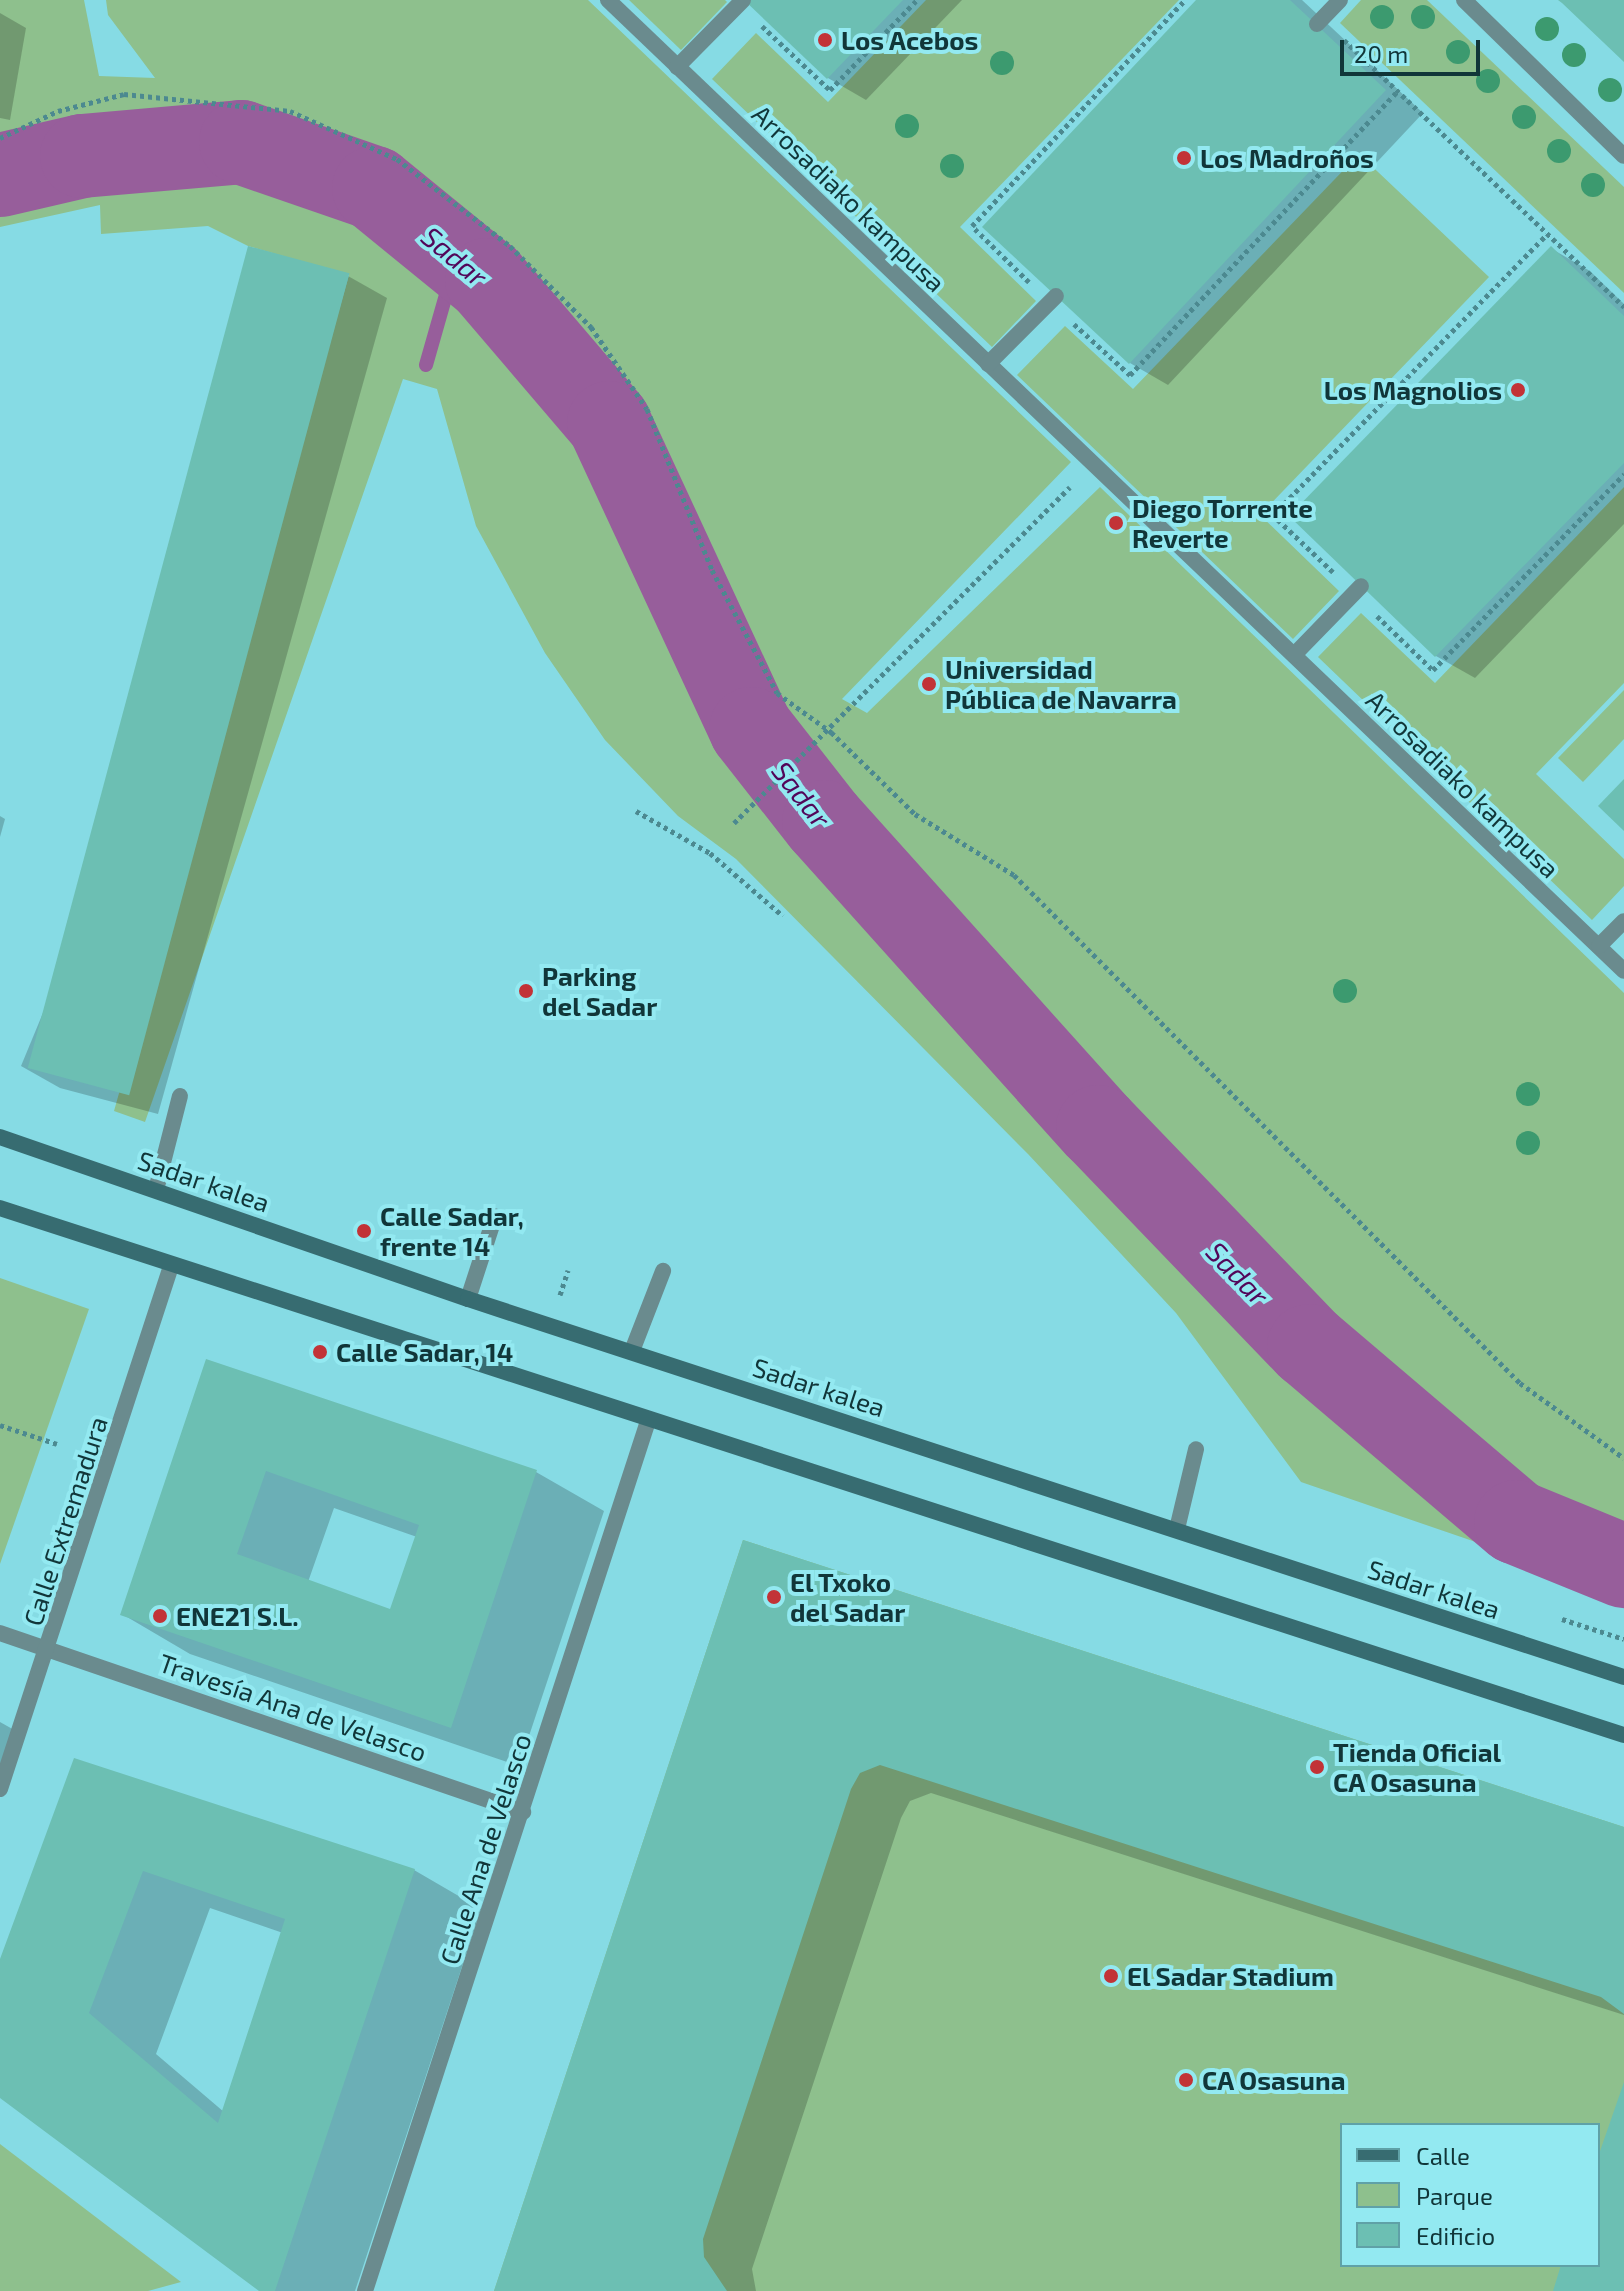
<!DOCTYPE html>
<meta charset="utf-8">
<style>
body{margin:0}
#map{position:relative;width:1624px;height:2291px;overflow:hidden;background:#86dbe4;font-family:"Exo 2",sans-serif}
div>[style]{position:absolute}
.green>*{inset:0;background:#8ec08d}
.shadow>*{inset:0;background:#0003}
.stream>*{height:14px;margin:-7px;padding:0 7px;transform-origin:7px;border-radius:7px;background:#975e9b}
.river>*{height:84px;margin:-42px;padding:0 42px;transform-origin:42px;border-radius:42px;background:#975e9b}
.building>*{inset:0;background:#6cbfb3;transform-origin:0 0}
.path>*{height:5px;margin-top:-2.5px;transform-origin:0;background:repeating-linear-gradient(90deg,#4c8990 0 4px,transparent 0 8px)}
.lane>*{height:16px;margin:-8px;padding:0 8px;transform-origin:8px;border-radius:8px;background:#6a8b8e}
.street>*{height:16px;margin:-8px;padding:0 8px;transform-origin:8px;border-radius:8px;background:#6a8b8e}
.secondary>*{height:16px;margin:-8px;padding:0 8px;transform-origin:8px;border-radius:8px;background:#376c71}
.trees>*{width:24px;height:24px;margin:-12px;border-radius:50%;background:#3c9a6f}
.dots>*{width:22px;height:22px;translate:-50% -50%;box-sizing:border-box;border:4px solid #93e9f1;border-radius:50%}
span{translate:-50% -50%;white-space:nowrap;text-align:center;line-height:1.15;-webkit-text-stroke:8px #93e9f1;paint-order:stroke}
.poi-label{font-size:26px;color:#113639;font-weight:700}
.left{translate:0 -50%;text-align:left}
.right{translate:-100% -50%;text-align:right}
.street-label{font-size:26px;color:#113639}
.water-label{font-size:28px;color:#520659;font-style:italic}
.legend{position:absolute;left:1340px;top:2123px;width:260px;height:144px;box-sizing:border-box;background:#93e9f1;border:2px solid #5fa1a7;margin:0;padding:10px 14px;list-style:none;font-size:24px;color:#113639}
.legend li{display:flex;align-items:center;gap:16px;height:40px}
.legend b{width:40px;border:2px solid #5fa1a7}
.scale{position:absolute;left:1340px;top:40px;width:140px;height:36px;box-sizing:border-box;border:4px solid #113639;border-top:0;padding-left:10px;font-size:24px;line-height:28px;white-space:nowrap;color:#113639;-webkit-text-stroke:6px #93e9f1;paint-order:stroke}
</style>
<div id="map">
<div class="green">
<div style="clip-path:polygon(0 0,84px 0,99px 76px,155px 78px,108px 15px,106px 0,588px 0,1071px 462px,842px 699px,867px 713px,1100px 487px,1624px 993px,1624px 1593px,1301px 1482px,1176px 1313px,1028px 1154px,736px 859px,678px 816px,605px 740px,545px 653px,476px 526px,437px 389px,403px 379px,145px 1122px,114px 1111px,349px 275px,248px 246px,208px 226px,101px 234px,100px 205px,0 227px)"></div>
<div style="clip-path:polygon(629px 0,725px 0,727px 2px,681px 50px)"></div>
<div style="clip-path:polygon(926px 0,1179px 0,960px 227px,1036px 301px,992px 347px,712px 79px,756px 33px,828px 102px)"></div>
<div style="clip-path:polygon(1361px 0,1427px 0,1624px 187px,1624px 293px,1340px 23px)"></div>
<div style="clip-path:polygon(1359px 154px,1489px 277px,1260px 515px,1339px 591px,1293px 639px,1017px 375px,1065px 326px,1133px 389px)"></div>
<div style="clip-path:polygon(1624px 487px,1624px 683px,1536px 774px,1624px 859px,1624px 886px,1592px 920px,1318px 657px,1361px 613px,1435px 683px)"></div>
<div style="clip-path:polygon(1624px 690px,1624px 739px,1583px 782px,1558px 758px)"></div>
<div style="clip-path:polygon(0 1278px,89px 1309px,0 1564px)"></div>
<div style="clip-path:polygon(evenodd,743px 1540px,1624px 1827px,1624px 2291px,494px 2291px,743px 1540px,1342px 2125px,1598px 2125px,1598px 2265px,1342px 2265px,1342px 2125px)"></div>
<div style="clip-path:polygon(0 2144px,181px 2282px,148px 2291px,0 2291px)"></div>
</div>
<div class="shadow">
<div style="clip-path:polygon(747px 0,962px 0,866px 100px,828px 78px)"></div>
<div style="clip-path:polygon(1198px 0,1302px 0,1423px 113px,1168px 385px,1130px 363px)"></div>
<div style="clip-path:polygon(0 13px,26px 28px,10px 120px,0 118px)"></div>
<div style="clip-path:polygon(1552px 249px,1590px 271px,1624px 304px,1624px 524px,1475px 678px,1436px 656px,1292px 516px)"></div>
<div style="clip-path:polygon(348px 276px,387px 298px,158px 1114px,60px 1088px,21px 1066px)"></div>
<div style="clip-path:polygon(0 816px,5px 819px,0 837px)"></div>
<div style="clip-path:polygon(evenodd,207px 1362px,536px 1472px,604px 1511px,519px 1766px,190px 1654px,122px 1614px,207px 1362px,334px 1508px,417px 1537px,391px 1612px,308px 1582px,334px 1508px)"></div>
<div style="clip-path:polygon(745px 1543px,1624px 1829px,1624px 2015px,931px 1793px,910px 1801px,901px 1818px,752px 2269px,756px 2291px,496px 2291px)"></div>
<div style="clip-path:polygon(0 1722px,16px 1731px,0 1774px)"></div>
<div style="clip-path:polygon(evenodd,75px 1761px,414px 1870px,481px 1909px,355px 2291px,262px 2291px,0 2096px,0 1965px,75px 1761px,210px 1908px,283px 1933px,224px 2112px,156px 2054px,210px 1908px)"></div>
</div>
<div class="stream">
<div style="left:426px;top:365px;width:113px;rotate:-74.1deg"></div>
</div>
<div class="river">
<div style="left:0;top:175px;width:84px;rotate:-13deg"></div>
<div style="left:82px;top:156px;width:160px;rotate:-5deg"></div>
<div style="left:241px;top:142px;width:141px;rotate:19.1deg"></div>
<div style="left:374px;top:188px;width:146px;rotate:39.2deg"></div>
<div style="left:487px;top:280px;width:188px;rotate:49.5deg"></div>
<div style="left:609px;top:423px;width:337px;rotate:65.1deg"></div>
<div style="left:751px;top:729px;width:118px;rotate:51.9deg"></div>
<div style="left:824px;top:822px;width:410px;rotate:48.1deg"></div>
<div style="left:1098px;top:1127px;width:304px;rotate:46.1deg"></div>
<div style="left:1309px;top:1346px;width:272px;rotate:40.4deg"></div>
<div style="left:1516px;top:1522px;width:117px;rotate:22.2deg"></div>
</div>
<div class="building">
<div style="clip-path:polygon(744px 0,903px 0,827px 79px)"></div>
<div style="clip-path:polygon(1196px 0,1290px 0,1386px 90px,1129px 364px,982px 227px)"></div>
<div style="clip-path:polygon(1558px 0,1624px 0,1624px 62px,1562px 3px)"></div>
<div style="left:248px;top:246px;width:105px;height:851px;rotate:15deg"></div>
<div style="clip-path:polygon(1551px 246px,1624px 316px,1624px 463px,1435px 657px,1289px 516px)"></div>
<div style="clip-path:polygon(1624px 779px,1624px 831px,1598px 806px)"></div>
<div style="clip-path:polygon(evenodd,206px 1359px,537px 1470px,451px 1728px,120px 1615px,206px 1359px,266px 1471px,419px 1525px,390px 1609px,237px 1554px,266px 1471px)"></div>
<div style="clip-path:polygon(743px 1540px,1624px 1827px,1624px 2014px,1601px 1997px,880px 1765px,860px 1773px,851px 1789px,703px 2239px,704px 2257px,727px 2291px,494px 2291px)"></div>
<div style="clip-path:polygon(evenodd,74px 1758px,415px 1869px,275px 2291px,259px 2291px,0 2098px,0 1959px,74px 1758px,143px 1871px,285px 1919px,218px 2123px,89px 2013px,143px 1871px)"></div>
<div style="clip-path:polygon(1624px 2082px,1624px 2291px,1553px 2291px,1561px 2265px,1598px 2265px,1598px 2157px)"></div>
</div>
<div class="path">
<div style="left:762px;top:26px;width:93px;rotate:43.3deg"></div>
<div style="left:830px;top:90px;width:125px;rotate:-46deg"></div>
<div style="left:1344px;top:40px;width:387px;rotate:43.6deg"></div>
<div style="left:0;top:138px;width:64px;rotate:-25deg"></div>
<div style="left:58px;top:111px;width:68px;rotate:-14.4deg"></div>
<div style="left:124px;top:94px;width:167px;rotate:5.8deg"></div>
<div style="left:290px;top:111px;width:117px;rotate:24.2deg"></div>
<div style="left:397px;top:159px;width:143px;rotate:37.6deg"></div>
<div style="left:510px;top:246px;width:115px;rotate:45deg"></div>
<div style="left:591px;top:327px;width:99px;rotate:55.7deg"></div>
<div style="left:647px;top:409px;width:174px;rotate:68deg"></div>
<div style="left:712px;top:570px;width:139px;rotate:62.1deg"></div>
<div style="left:777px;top:693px;width:67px;rotate:35.8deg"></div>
<div style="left:831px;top:732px;width:117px;rotate:44.3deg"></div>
<div style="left:915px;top:814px;width:116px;rotate:31.6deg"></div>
<div style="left:1014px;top:875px;width:717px;rotate:45.11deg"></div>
<div style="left:1520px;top:1383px;width:128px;rotate:35.8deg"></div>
<div style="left:1029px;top:282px;width:80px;rotate:-135.5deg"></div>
<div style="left:972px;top:226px;width:311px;rotate:-46.7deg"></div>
<div style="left:1074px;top:324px;width:76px;rotate:42.3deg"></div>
<div style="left:1130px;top:375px;width:390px;rotate:-46.7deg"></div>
<div style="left:1333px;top:572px;width:83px;rotate:-136.5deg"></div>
<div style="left:1273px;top:515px;width:392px;rotate:-45.7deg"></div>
<div style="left:1377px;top:616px;width:78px;rotate:44deg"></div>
<div style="left:1433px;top:670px;width:274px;rotate:-45.7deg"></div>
<div style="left:636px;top:811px;width:85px;rotate:29.6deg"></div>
<div style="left:710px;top:853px;width:96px;rotate:40.8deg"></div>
<div style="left:734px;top:823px;width:475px;rotate:-45deg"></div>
<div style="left:560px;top:1295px;width:26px;rotate:-72deg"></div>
<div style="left:0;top:1425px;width:60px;rotate:18.4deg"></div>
<div style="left:1562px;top:1619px;width:65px;rotate:17.9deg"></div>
</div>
<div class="lane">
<div style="left:156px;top:1190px;width:97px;rotate:-75.7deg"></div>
<div style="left:468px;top:1299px;width:87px;rotate:-72deg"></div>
<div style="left:632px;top:1351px;width:86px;rotate:-68.8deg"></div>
<div style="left:1177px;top:1529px;width:82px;rotate:-76.6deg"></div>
</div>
<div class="street">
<div style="left:608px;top:0;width:1405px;rotate:43.7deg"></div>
<div style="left:1464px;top:0;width:223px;rotate:44.3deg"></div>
<div style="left:1317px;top:24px;width:33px;rotate:-46deg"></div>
<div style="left:677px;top:67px;width:94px;rotate:-45.4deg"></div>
<div style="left:988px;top:364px;width:96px;rotate:-45deg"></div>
<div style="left:1294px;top:655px;width:96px;rotate:-45.8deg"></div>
<div style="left:1599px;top:946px;width:35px;rotate:-45deg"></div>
<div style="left:0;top:1633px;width:553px;rotate:18.89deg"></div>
<div style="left:0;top:1789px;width:550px;rotate:-71.89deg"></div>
<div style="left:365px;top:2291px;width:915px;rotate:-71.98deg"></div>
</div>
<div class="secondary">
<div style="left:0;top:1137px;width:495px;rotate:19.1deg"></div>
<div style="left:468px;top:1299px;width:1216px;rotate:18.11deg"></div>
<div style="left:0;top:1208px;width:1707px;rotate:17.98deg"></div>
</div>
<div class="trees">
<div style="left:1382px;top:17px"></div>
<div style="left:1423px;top:17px"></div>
<div style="left:1547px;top:29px"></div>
<div style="left:1458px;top:52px"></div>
<div style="left:1574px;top:55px"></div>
<div style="left:1002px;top:63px"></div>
<div style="left:1488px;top:81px"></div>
<div style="left:1610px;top:90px"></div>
<div style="left:1524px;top:117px"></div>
<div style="left:907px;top:126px"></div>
<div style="left:1559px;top:151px"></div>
<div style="left:952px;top:166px"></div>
<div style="left:1593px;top:185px"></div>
<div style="left:1345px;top:991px"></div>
<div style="left:1528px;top:1094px"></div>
<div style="left:1528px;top:1143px"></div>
</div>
<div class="dots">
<div style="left:825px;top:40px;background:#c23337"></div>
<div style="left:1184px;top:158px;background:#c23337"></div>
<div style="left:1518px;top:390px;background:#c23337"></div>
<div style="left:1116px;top:523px;background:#c23337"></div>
<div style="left:929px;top:684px;background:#c23337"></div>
<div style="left:526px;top:991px;background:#c23337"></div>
<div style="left:364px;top:1231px;background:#c23337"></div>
<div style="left:320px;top:1352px;background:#c23337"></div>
<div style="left:774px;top:1597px;background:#c23337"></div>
<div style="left:160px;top:1616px;background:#c23337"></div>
<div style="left:1317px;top:1767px;background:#c23337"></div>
<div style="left:1111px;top:1976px;background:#c23337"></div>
<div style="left:1186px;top:2080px;background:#c23337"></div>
</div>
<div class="poi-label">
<span class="left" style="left:841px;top:40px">Los Acebos</span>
<span class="left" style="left:1200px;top:158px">Los Madroños</span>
<span class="right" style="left:1502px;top:390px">Los Magnolios</span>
<span class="left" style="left:1132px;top:523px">Diego Torrente<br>Reverte</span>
<span class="left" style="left:945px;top:684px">Universidad<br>Pública de Navarra</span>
<span class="left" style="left:542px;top:991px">Parking<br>del Sadar</span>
<span class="left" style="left:380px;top:1231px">Calle Sadar,<br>frente 14</span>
<span class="left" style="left:336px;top:1352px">Calle Sadar, 14</span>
<span class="left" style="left:790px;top:1597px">El Txoko<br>del Sadar</span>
<span class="left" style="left:176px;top:1616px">ENE21 S.L.</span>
<span class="left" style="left:1333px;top:1767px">Tienda Oficial<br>CA Osasuna</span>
<span class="left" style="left:1127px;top:1976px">El Sadar Stadium</span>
<span class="left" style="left:1202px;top:2080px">CA Osasuna</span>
</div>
<div class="street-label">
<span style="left:849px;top:198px;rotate:44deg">Arrosadiako kampusa</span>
<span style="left:1463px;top:784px;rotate:44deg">Arrosadiako kampusa</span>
<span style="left:204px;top:1181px;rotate:19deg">Sadar kalea</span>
<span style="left:819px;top:1387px;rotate:18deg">Sadar kalea</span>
<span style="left:65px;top:1521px;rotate:-72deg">Calle Extremadura</span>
<span style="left:1434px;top:1589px;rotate:18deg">Sadar kalea</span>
<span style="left:293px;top:1707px;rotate:19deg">Travesía Ana de Velasco</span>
<span style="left:485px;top:1849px;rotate:-72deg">Calle Ana de Velasco</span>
</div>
<div class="water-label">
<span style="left:455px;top:256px;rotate:40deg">Sadar</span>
<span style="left:802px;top:794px;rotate:52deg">Sadar</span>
<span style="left:1238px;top:1273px;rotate:46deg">Sadar</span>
</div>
<ul class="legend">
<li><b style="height:10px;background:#376c71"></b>Calle</li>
<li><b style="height:22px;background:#8ec08d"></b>Parque</li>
<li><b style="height:22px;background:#6cbfb3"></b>Edificio</li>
</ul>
<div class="scale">20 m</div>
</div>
